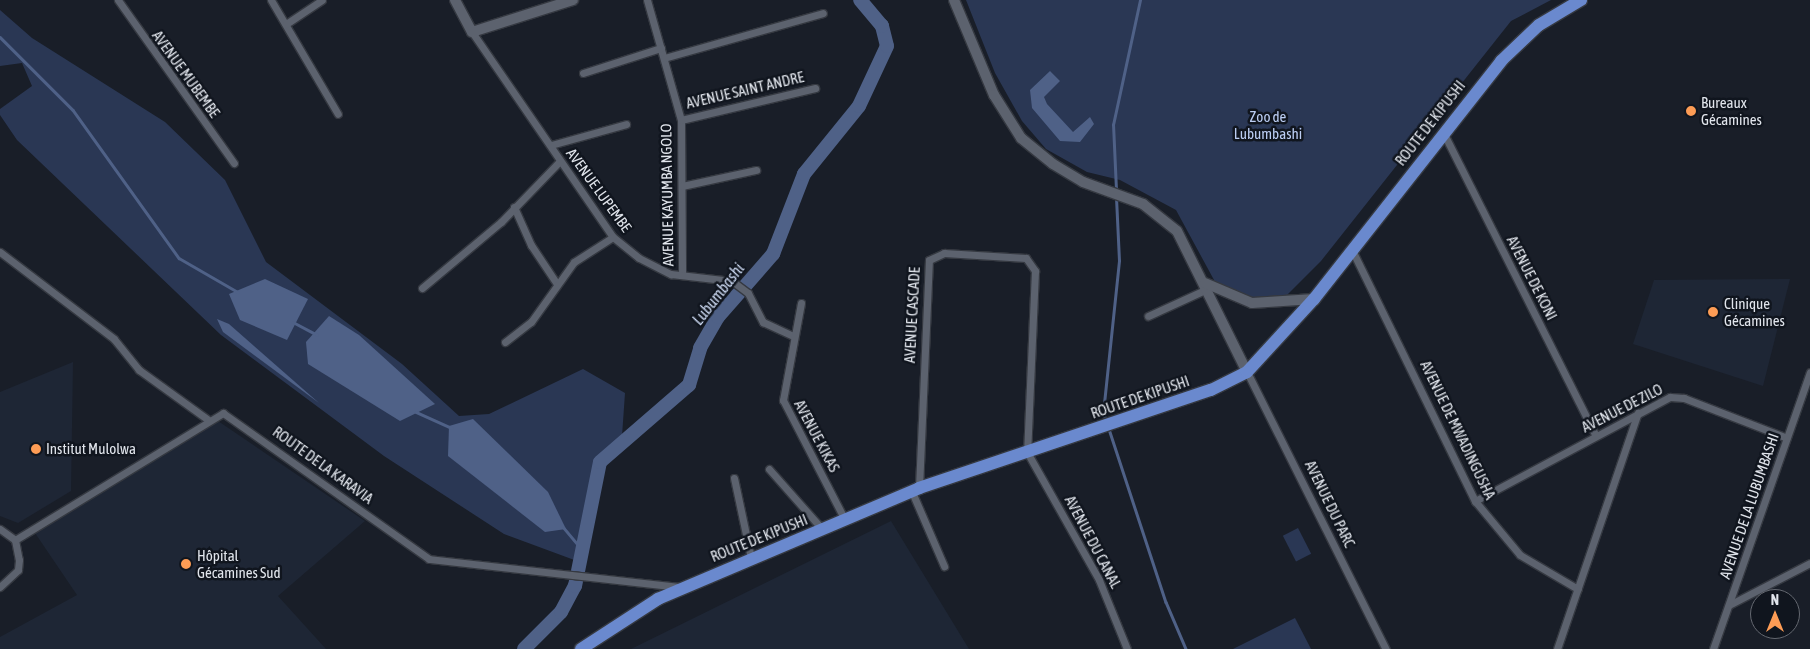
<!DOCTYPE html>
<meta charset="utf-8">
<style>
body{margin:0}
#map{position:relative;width:1810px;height:649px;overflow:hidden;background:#191e28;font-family:"Asap Condensed",sans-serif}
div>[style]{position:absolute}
.built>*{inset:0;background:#1e2635}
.green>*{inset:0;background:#2a3754;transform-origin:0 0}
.water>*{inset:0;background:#4f6187}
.stream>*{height:2.5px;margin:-1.25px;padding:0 1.25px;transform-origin:1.25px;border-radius:1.25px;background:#4f6187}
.river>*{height:14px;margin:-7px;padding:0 7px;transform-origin:7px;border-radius:7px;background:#4f6187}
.roads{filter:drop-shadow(1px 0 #353941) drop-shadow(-1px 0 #353941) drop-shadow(0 1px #353941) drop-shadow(0 -1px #353941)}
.street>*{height:7px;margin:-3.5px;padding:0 3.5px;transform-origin:3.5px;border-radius:3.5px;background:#5c626e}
.secondary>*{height:10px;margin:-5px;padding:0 5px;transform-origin:5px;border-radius:5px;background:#5c626e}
.highway>*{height:12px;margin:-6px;padding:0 6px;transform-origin:6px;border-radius:6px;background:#6a89ce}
.dots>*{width:14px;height:14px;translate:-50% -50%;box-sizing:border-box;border:2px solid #10151e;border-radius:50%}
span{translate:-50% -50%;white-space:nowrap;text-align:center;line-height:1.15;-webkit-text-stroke:5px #10151e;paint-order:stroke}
.street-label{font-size:15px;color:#e1e5ec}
.poi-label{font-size:15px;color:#e1e5ec}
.left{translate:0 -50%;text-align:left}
.park-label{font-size:15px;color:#bbcdf3}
.water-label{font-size:16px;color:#cedbf4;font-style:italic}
.north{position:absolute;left:1750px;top:589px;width:50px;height:50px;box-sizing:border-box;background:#10151e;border:1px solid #646870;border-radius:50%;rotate:0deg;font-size:14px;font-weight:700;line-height:20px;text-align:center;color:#e1e5ec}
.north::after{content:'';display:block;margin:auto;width:18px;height:22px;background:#fd9c55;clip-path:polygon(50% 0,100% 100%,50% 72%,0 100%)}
</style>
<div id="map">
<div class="built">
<div style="clip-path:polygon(1790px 279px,1763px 386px,1633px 344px,1654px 280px)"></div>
<div style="clip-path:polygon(73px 362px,71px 491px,18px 523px,0 516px,0 392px)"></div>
<div style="clip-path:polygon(218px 421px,365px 521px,278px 596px,326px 649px,0 649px,0 637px,77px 595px,35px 533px)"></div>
<div style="clip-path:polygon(891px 521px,969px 649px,631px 649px)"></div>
</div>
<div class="green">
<div style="clip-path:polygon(966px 0,1551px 0,1511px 21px,1321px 261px,1279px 303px,1220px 291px,1176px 210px,1120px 180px,1087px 172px,1046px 149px,1022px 121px,995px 73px)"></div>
<div style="clip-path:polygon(0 10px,32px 38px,165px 122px,225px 180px,266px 262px,402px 364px,459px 416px,489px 414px,583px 369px,625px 393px,622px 436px,598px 460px,590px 517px,577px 561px,504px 534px,384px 456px,221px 335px,17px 140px,0 115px,0 109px,32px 86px,22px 63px,0 66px)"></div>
<div style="left:1298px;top:528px;width:29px;height:17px;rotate:63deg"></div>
<div style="clip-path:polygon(1295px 618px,1311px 649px,1233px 649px)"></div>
</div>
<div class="water">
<div style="clip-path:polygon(1050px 71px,1060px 81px,1044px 97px,1047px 104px,1073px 132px,1090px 117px,1094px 124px,1080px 142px,1060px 141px,1032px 108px,1030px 90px)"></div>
<div style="clip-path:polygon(265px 279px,308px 299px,287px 340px,240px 320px,229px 294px)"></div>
<div style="clip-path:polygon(329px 316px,359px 335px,435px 404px,400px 421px,308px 364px,306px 342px)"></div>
<div style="clip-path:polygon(217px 319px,229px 324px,319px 403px,223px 332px)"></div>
<div style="clip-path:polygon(473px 419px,548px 492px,566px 529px,545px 532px,448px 456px,449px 426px)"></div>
</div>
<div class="stream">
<div style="left:0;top:37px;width:103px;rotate:45deg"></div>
<div style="left:73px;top:110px;width:182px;rotate:54.4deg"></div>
<div style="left:179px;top:258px;width:68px;rotate:30deg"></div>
<div style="left:1116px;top:190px;width:65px;rotate:-92.6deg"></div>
<div style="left:1113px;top:125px;width:128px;rotate:-77.8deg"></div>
<div style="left:293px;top:322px;width:27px;rotate:28deg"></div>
<div style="left:416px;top:412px;width:39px;rotate:24deg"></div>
<div style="left:1106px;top:421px;width:9px;rotate:-111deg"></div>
<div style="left:1103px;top:413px;width:153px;rotate:-84deg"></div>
<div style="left:1119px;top:261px;width:63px;rotate:-92.7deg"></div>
<div style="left:1109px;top:429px;width:182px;rotate:71.8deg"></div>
<div style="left:1166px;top:602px;width:51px;rotate:66.9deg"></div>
<div style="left:564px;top:528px;width:31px;rotate:50deg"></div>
</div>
<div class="river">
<div style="left:524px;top:649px;width:52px;rotate:-45deg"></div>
<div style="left:561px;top:612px;width:30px;rotate:-62deg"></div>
<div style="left:575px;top:586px;width:126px;rotate:-78.6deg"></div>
<div style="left:600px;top:462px;width:118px;rotate:-40.9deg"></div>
<div style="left:689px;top:385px;width:39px;rotate:-73deg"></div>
<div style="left:700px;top:348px;width:36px;rotate:-60deg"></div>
<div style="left:718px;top:317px;width:84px;rotate:-48.9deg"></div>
<div style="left:773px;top:254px;width:86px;rotate:-68.8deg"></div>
<div style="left:804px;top:174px;width:87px;rotate:-51deg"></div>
<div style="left:859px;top:106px;width:66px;rotate:-65deg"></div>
<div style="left:887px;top:46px;width:21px;rotate:-104deg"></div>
<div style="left:882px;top:26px;width:34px;rotate:-130deg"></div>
</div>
<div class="roads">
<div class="street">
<div style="left:118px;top:0;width:200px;rotate:54.6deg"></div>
<div style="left:271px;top:0;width:132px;rotate:59.6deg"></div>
<div style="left:647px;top:0;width:125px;rotate:74.2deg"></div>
<div style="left:681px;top:120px;width:155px;rotate:89.6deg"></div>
<div style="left:286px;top:24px;width:43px;rotate:-33.7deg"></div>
<div style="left:472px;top:32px;width:249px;rotate:55.5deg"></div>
<div style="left:613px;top:237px;width:33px;rotate:39deg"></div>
<div style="left:639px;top:258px;width:36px;rotate:27deg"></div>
<div style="left:671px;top:274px;width:61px;rotate:6.5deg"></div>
<div style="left:732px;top:281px;width:20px;rotate:37deg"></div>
<div style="left:748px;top:293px;width:33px;rotate:63deg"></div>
<div style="left:763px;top:322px;width:33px;rotate:25deg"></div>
<div style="left:664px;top:58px;width:165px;rotate:-15.8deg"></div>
<div style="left:583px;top:73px;width:82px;rotate:-17.8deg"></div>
<div style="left:681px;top:120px;width:138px;rotate:-13.4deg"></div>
<div style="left:1443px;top:132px;width:340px;rotate:63.3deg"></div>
<div style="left:551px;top:145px;width:78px;rotate:-15.6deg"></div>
<div style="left:682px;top:186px;width:76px;rotate:-12.2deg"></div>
<div style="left:514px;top:207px;width:42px;rotate:65.9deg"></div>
<div style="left:531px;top:245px;width:47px;rotate:56.3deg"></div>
<div style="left:1352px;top:250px;width:280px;rotate:63.9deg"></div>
<div style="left:1475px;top:501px;width:70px;rotate:50.2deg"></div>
<div style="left:1520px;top:555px;width:67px;rotate:30.4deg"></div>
<div style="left:0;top:252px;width:143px;rotate:37.3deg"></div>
<div style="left:114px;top:339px;width:40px;rotate:51deg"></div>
<div style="left:139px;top:370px;width:84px;rotate:35.8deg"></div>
<div style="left:422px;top:288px;width:103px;rotate:-39.9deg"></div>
<div style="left:501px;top:222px;width:85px;rotate:-46deg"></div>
<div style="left:801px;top:303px;width:99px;rotate:100.5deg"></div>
<div style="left:783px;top:400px;width:135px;rotate:62.7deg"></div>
<div style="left:1148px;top:316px;width:65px;rotate:-24.6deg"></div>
<div style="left:505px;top:342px;width:33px;rotate:-38deg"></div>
<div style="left:531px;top:322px;width:74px;rotate:-54.4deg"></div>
<div style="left:574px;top:262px;width:46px;rotate:-32.7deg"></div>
<div style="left:1247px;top:372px;width:310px;rotate:63.4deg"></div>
<div style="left:769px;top:469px;width:81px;rotate:48.5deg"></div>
<div style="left:734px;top:478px;width:82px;rotate:78deg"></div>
<div style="left:919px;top:488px;width:228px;rotate:-87.5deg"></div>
<div style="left:929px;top:260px;width:17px;rotate:-25deg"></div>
<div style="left:944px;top:253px;width:82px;rotate:3.5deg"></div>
<div style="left:1026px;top:258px;width:16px;rotate:55deg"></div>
<div style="left:1035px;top:271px;width:181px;rotate:92.5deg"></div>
<div style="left:1027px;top:452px;width:147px;rotate:60.6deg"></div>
<div style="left:1099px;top:580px;width:74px;rotate:67.9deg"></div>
<div style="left:912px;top:492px;width:81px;rotate:66.6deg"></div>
<div style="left:1475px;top:501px;width:221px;rotate:-28.1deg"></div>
<div style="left:1670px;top:397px;width:14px;rotate:4deg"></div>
<div style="left:1684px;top:398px;width:110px;rotate:21.2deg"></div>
<div style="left:0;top:529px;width:19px;rotate:36deg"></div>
<div style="left:15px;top:540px;width:20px;rotate:79deg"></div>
<div style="left:19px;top:560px;width:10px;rotate:96deg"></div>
<div style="left:18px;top:570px;width:25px;rotate:137deg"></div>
<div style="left:15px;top:540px;width:244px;rotate:-31.4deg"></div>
<div style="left:223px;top:413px;width:252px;rotate:35.3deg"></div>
<div style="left:429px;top:559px;width:253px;rotate:6.4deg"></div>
<div style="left:1729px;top:605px;width:91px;rotate:-27.4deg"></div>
<div style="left:1557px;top:649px;width:250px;rotate:-71.1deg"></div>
<div style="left:1713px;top:649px;width:293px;rotate:-70.7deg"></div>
</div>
<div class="secondary">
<div style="left:455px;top:0;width:36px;rotate:62deg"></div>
<div style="left:472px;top:32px;width:106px;rotate:-17.6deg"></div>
<div style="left:954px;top:0;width:103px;rotate:67.2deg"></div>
<div style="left:994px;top:95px;width:51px;rotate:57.9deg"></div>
<div style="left:1021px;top:138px;width:41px;rotate:39.1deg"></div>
<div style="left:1053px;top:164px;width:35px;rotate:31deg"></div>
<div style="left:1083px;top:182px;width:64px;rotate:20.1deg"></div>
<div style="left:1143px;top:204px;width:43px;rotate:38.5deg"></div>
<div style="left:1177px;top:231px;width:157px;rotate:63.6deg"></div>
<div style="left:1205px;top:283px;width:51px;rotate:23.1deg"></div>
<div style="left:1252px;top:303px;width:62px;rotate:-3.7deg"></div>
</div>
<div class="highway">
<div style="left:581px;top:649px;width:92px;rotate:-33deg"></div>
<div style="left:658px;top:599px;width:284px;rotate:-23deg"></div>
<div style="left:919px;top:488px;width:308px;rotate:-18.6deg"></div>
<div style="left:1211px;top:390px;width:40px;rotate:-26.6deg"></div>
<div style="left:1247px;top:372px;width:99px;rotate:-47.5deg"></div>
<div style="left:1314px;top:299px;width:303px;rotate:-51.8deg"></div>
<div style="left:1501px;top:61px;width:52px;rotate:-43.5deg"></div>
<div style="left:1539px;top:25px;width:49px;rotate:-30.8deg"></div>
</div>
</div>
<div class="dots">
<div style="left:1691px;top:111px;background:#fd9c55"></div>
<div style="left:1713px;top:312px;background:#fd9c55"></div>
<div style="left:36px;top:449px;background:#fd9c55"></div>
<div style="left:186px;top:564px;background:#fd9c55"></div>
</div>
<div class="street-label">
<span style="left:186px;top:74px;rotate:54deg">AVENUE MUBEMBE</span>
<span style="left:745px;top:90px;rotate:-13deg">AVENUE SAINT ANDRE</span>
<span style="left:1430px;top:123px;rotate:-52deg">ROUTE DE KIPUSHI</span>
<span style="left:599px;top:190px;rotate:54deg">AVENUE LUPEMBE</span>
<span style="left:667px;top:195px;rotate:-91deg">AVENUE KAYUMBA NGOLO</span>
<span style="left:1532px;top:278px;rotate:63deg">AVENUE DE KONI</span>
<span style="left:912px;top:315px;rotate:-87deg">AVENUE CASCADE</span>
<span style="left:1140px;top:397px;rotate:-19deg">ROUTE DE KIPUSHI</span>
<span style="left:1622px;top:408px;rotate:-27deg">AVENUE DE ZILO</span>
<span style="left:1458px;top:430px;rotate:64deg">AVENUE DE MWADINGUSHA</span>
<span style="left:817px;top:436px;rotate:62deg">AVENUE KIKAS</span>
<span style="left:323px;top:465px;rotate:36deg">ROUTE DE LA KARAVIA</span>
<span style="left:1330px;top:504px;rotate:64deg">AVENUE DU PARC</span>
<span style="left:1749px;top:506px;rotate:-71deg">AVENUE DE LA LUBUMBASHI</span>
<span style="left:759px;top:538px;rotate:-22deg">ROUTE DE KIPUSHI</span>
<span style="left:1093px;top:542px;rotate:62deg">AVENUE DU CANAL</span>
</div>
<div class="poi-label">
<span class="left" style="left:1701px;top:111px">Bureaux<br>Gécamines</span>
<span class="left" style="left:1724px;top:312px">Clinique<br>Gécamines</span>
<span class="left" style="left:46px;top:449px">Institut Mulolwa</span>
<span class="left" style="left:197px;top:564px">Hôpital<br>Gécamines Sud</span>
</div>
<div class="park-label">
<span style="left:1268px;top:125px">Zoo de<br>Lubumbashi</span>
</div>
<div class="water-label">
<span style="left:718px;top:294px;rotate:-52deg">Lubumbashi</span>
</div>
<div class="north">N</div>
</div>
